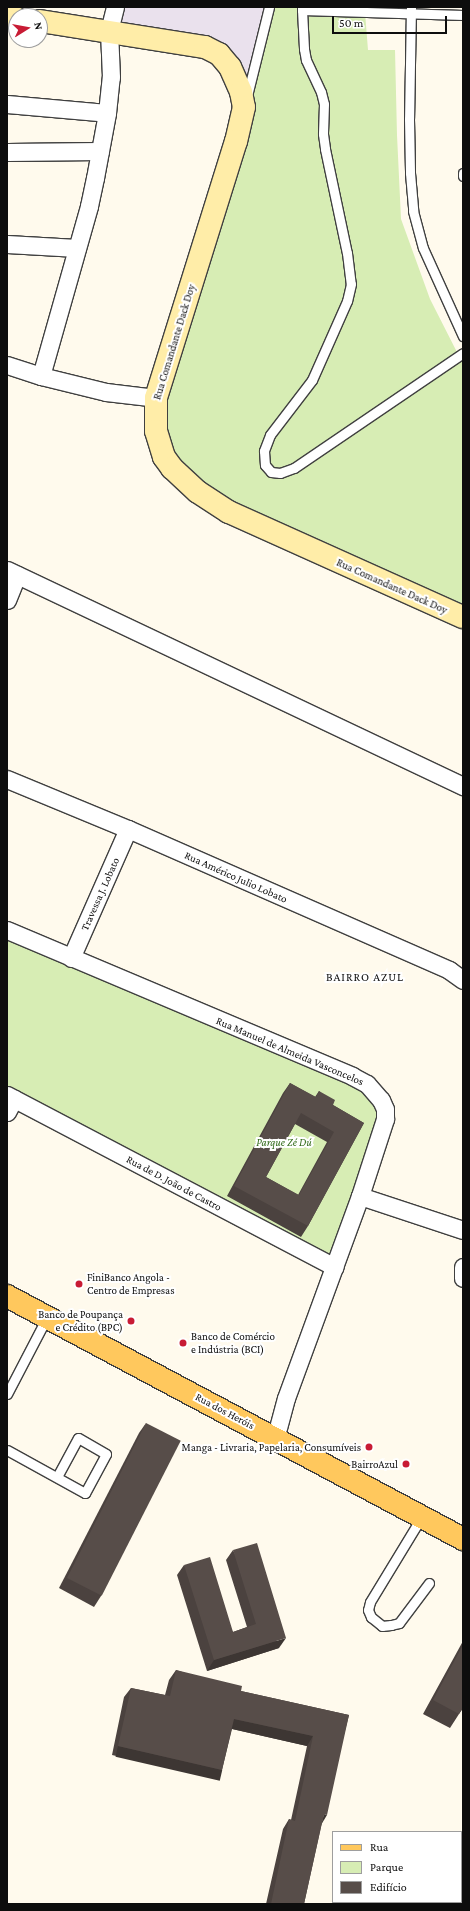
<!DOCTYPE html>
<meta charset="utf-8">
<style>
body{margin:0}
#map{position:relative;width:470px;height:1911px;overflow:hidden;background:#fffaed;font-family:"Crimson Pro",serif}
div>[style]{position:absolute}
.industrial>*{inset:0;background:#eae1ed}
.green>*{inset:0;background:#d7edb4}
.roads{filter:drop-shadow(1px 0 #404040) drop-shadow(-1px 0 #404040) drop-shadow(0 1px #404040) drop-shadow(0 -1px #404040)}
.lane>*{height:9px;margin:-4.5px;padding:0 4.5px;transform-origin:4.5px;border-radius:4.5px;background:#fff}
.street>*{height:17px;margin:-8.5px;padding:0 8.5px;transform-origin:8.5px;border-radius:8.5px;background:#fff}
.secondary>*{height:22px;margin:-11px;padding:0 11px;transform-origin:11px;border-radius:11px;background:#ffeda8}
.primary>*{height:22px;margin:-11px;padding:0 11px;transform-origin:11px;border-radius:11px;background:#ffc85d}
.wall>*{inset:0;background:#4b423f}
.shaded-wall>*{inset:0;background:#3d3633;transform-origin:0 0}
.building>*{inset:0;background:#574d49;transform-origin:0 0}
.dots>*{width:11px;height:11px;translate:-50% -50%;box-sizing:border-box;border:2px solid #fff;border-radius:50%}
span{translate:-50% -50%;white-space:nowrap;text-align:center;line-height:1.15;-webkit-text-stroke:4px #fff;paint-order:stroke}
.street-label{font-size:11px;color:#0d0d0d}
.park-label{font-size:11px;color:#316a19;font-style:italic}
.poi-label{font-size:11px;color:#0d0d0d}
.left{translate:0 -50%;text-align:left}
.right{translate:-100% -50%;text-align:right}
.neighbourhood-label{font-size:12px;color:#0d0d0d;letter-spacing:1px}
.frame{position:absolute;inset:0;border:8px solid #0d0d0d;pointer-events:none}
.legend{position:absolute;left:332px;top:1831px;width:130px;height:72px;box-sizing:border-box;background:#fff;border:1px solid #9e9e9e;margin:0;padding:5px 7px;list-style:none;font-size:12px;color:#0d0d0d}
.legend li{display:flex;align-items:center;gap:8px;height:20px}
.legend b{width:20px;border:1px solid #9e9e9e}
.north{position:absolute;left:8px;top:8px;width:40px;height:40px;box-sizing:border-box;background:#fff;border:1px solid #9e9e9e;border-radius:50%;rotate:79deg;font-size:11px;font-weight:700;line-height:16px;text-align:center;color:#0d0d0d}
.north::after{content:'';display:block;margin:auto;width:14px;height:18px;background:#c81b34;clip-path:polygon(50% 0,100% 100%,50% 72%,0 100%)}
.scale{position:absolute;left:332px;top:16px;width:115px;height:18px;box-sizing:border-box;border:2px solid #0d0d0d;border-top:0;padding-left:5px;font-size:12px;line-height:14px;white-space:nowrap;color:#0d0d0d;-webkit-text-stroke:3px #fff;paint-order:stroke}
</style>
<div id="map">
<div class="industrial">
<div style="clip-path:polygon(115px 7px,270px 7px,244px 107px,230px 67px,111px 24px)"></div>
</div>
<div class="green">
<div style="clip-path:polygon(270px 7px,302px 7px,365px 12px,368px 50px,395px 50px,397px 135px,401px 219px,430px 299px,463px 364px,463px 617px,198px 492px,156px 431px)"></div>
<div style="clip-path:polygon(7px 930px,352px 1076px,385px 1109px,335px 1267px,7px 1095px)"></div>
</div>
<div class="roads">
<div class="lane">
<div style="left:302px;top:7px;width:3px;rotate:90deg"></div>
<div style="left:302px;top:10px;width:161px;rotate:1.8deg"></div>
<div style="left:411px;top:7px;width:112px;rotate:91deg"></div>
<div style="left:409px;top:119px;width:54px;rotate:88.9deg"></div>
<div style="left:410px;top:173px;width:38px;rotate:85deg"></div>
<div style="left:413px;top:211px;width:38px;rotate:75deg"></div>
<div style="left:423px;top:248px;width:97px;rotate:65.6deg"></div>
<div style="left:302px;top:10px;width:39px;rotate:87deg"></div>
<div style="left:304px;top:49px;width:11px;rotate:80deg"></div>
<div style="left:306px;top:60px;width:35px;rotate:65deg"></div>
<div style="left:321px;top:92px;width:12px;rotate:76deg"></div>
<div style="left:324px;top:104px;width:30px;rotate:92deg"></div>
<div style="left:323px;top:134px;width:15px;rotate:82deg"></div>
<div style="left:325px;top:149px;width:106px;rotate:78.1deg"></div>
<div style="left:347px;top:253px;width:31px;rotate:83deg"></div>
<div style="left:351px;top:284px;width:17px;rotate:103deg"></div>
<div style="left:347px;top:301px;width:86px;rotate:113.9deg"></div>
<div style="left:312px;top:380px;width:69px;rotate:127.4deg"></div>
<div style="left:270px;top:435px;width:17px;rotate:111deg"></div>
<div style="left:264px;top:451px;width:14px;rotate:86deg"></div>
<div style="left:265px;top:465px;width:9px;rotate:49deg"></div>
<div style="left:271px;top:472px;width:9px;rotate:6deg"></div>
<div style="left:280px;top:473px;width:15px;rotate:-20deg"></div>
<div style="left:294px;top:468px;width:204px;rotate:-34.2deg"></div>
<div style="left:247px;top:96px;width:92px;rotate:-76.1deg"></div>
<div style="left:463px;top:173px;width:3px;rotate:90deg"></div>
<div style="left:7px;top:1394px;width:87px;rotate:-62.5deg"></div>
<div style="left:7px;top:1450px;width:89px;rotate:28.9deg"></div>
<div style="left:85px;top:1493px;width:44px;rotate:-61.7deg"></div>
<div style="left:106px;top:1454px;width:32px;rotate:-150deg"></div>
<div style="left:78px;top:1438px;width:44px;rotate:118.3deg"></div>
<div style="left:421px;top:1518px;width:98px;rotate:121.3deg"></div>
<div style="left:370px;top:1602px;width:8px;rotate:104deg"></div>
<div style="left:368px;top:1610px;width:8px;rotate:67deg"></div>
<div style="left:371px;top:1617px;width:14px;rotate:39deg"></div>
<div style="left:382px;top:1626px;width:9px;rotate:-6deg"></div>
<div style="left:391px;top:1625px;width:8px;rotate:-14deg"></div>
<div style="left:399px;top:1623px;width:50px;rotate:-53.1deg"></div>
</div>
<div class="street">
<div style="left:7px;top:104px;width:100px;rotate:5.1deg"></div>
<div style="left:7px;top:152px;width:93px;rotate:-0.6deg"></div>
<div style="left:7px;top:244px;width:70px;rotate:3.3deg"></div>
<div style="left:7px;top:365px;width:36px;rotate:18deg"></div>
<div style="left:41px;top:376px;width:67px;rotate:13.8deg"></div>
<div style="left:106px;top:392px;width:50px;rotate:6.8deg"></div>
<div style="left:41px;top:376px;width:177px;rotate:-74.2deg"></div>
<div style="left:89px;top:206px;width:29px;rotate:-78deg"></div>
<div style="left:95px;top:178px;width:66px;rotate:-79.5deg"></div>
<div style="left:107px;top:113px;width:36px;rotate:-84deg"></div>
<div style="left:111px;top:77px;width:46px;rotate:-92.5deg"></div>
<div style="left:109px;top:31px;width:25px;rotate:-76deg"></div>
<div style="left:7px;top:570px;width:505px;rotate:25.35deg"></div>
<div style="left:7px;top:600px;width:27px;rotate:-68deg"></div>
<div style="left:7px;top:779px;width:131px;rotate:22.5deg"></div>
<div style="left:128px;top:829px;width:351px;rotate:23.7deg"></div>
<div style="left:449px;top:970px;width:17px;rotate:36deg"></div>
<div style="left:7px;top:930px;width:375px;rotate:22.9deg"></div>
<div style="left:352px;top:1076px;width:17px;rotate:28deg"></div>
<div style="left:367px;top:1084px;width:21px;rotate:49deg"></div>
<div style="left:381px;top:1100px;width:10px;rotate:66deg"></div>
<div style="left:385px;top:1109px;width:10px;rotate:90deg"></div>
<div style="left:385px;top:1119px;width:81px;rotate:108deg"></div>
<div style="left:360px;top:1196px;width:215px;rotate:110.1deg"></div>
<div style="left:286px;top:1398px;width:31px;rotate:105deg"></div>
<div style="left:71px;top:958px;width:141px;rotate:-66.2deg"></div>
<div style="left:7px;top:1095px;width:370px;rotate:27.7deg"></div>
<div style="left:7px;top:1112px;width:15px;rotate:-62deg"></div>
<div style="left:360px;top:1196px;width:108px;rotate:18.3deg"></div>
<div style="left:463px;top:1267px;width:11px;rotate:90deg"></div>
</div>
<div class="secondary">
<div style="left:7px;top:16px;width:9px;rotate:13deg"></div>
<div style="left:40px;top:21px;width:167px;rotate:9deg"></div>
<div style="left:205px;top:47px;width:16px;rotate:27deg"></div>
<div style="left:219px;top:54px;width:17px;rotate:50deg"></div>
<div style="left:230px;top:67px;width:27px;rotate:66deg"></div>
<div style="left:241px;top:92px;width:15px;rotate:79deg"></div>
<div style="left:244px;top:107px;width:35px;rotate:103deg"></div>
<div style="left:236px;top:141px;width:269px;rotate:107.3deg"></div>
<div style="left:156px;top:398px;width:33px;rotate:90deg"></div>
<div style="left:156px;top:431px;width:27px;rotate:73deg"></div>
<div style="left:164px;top:457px;width:14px;rotate:54deg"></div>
<div style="left:172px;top:468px;width:35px;rotate:43deg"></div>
<div style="left:198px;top:492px;width:37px;rotate:33deg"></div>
<div style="left:229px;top:512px;width:256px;rotate:24.2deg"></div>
</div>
<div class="primary">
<div style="left:7px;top:1296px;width:517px;rotate:28.05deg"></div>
</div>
</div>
<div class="wall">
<div style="clip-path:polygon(evenodd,290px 1083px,315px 1097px,319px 1091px,333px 1105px,364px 1123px,308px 1226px,301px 1237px,227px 1196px,283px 1093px,290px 1083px,295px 1124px,327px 1142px,298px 1195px,266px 1177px,295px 1124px)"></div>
<div style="clip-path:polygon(146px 1423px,101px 1596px,94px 1607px,59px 1588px,139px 1433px)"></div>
<div style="clip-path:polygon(233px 1550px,279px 1648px,207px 1671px,177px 1575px,184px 1565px,233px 1632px,247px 1627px,226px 1560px)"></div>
<div style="clip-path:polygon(463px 1641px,463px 1708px,459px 1714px,450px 1728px,423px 1714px)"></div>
<div style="clip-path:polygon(176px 1670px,241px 1691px,349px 1715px,322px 1822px,304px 1904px,266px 1904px,283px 1829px,289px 1819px,291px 1820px,307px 1746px,232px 1729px,222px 1770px,216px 1779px,112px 1755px,124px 1697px,131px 1688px,165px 1695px,169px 1680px)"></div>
</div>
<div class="shaded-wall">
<div style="clip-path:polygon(286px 1638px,279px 1648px,207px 1671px,214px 1660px)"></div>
<div style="clip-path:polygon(234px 1719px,313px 1736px,307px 1746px,228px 1728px)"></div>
<div style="left:118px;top:1746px;width:107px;height:11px;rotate:13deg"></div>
<div style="clip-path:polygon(324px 1814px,327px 1815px,321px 1825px)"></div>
</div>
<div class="building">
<div style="clip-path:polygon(evenodd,290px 1083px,316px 1097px,319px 1091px,335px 1100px,333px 1105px,364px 1123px,308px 1226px,234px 1186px,290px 1083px,301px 1113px,334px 1132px,299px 1195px,266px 1177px,301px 1113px)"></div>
<div style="left:146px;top:1423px;width:39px;height:174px;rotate:27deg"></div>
<div style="clip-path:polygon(257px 1543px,286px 1638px,214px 1660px,184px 1565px,210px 1557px,233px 1632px,256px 1624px,233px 1550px)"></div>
<div style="clip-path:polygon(463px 1645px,463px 1708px,459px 1714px,433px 1700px)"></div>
<div style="clip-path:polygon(176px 1670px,242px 1686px,241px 1691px,349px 1715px,327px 1815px,324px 1814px,304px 1904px,271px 1904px,289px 1819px,295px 1821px,313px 1736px,234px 1719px,222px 1770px,118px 1746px,131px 1688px,170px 1696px)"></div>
</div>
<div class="dots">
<div style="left:79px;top:1284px;background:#c81b34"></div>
<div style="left:131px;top:1321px;background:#c81b34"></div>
<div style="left:183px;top:1343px;background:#c81b34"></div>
<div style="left:369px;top:1447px;background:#c81b34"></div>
<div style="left:406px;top:1464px;background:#c81b34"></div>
</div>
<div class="street-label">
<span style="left:174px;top:342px;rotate:-73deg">Rua Comandante Dack Doy</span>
<span style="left:392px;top:586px;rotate:24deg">Rua Comandante Dack Doy</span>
<span style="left:236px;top:877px;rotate:24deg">Rua Américo Julio Lobato</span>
<span style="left:100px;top:894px;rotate:-66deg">Travessa J. Lobato</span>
<span style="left:290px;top:1051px;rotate:23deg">Rua Manuel de Almeida Vasconcelos</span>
<span style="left:174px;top:1183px;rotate:28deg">Rua de D. João de Castro</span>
<span style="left:225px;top:1411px;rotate:28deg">Rua dos Heróis</span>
</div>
<div class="park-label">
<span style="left:284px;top:1142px">Parque Zé Dú</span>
</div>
<div class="poi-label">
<span class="left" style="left:87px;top:1284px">FiniBanco Angola -<br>Centro de Empresas</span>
<span class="right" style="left:123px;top:1321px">Banco de Poupança<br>e Crédito (BPC)</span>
<span class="left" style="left:191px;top:1343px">Banco de Comércio<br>e Indústria (BCI)</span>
<span class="right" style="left:361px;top:1447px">Manga - Livraria, Papelaria, Consumíveis</span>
<span class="right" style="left:398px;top:1464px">BairroAzul</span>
</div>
<div class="neighbourhood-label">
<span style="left:365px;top:978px">BAIRRO AZUL</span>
</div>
<div class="frame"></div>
<ul class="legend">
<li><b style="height:5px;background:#ffc85d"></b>Rua</li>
<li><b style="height:11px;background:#d7edb4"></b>Parque</li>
<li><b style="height:11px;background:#574d49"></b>Edifício</li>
</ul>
<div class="north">N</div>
<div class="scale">50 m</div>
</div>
